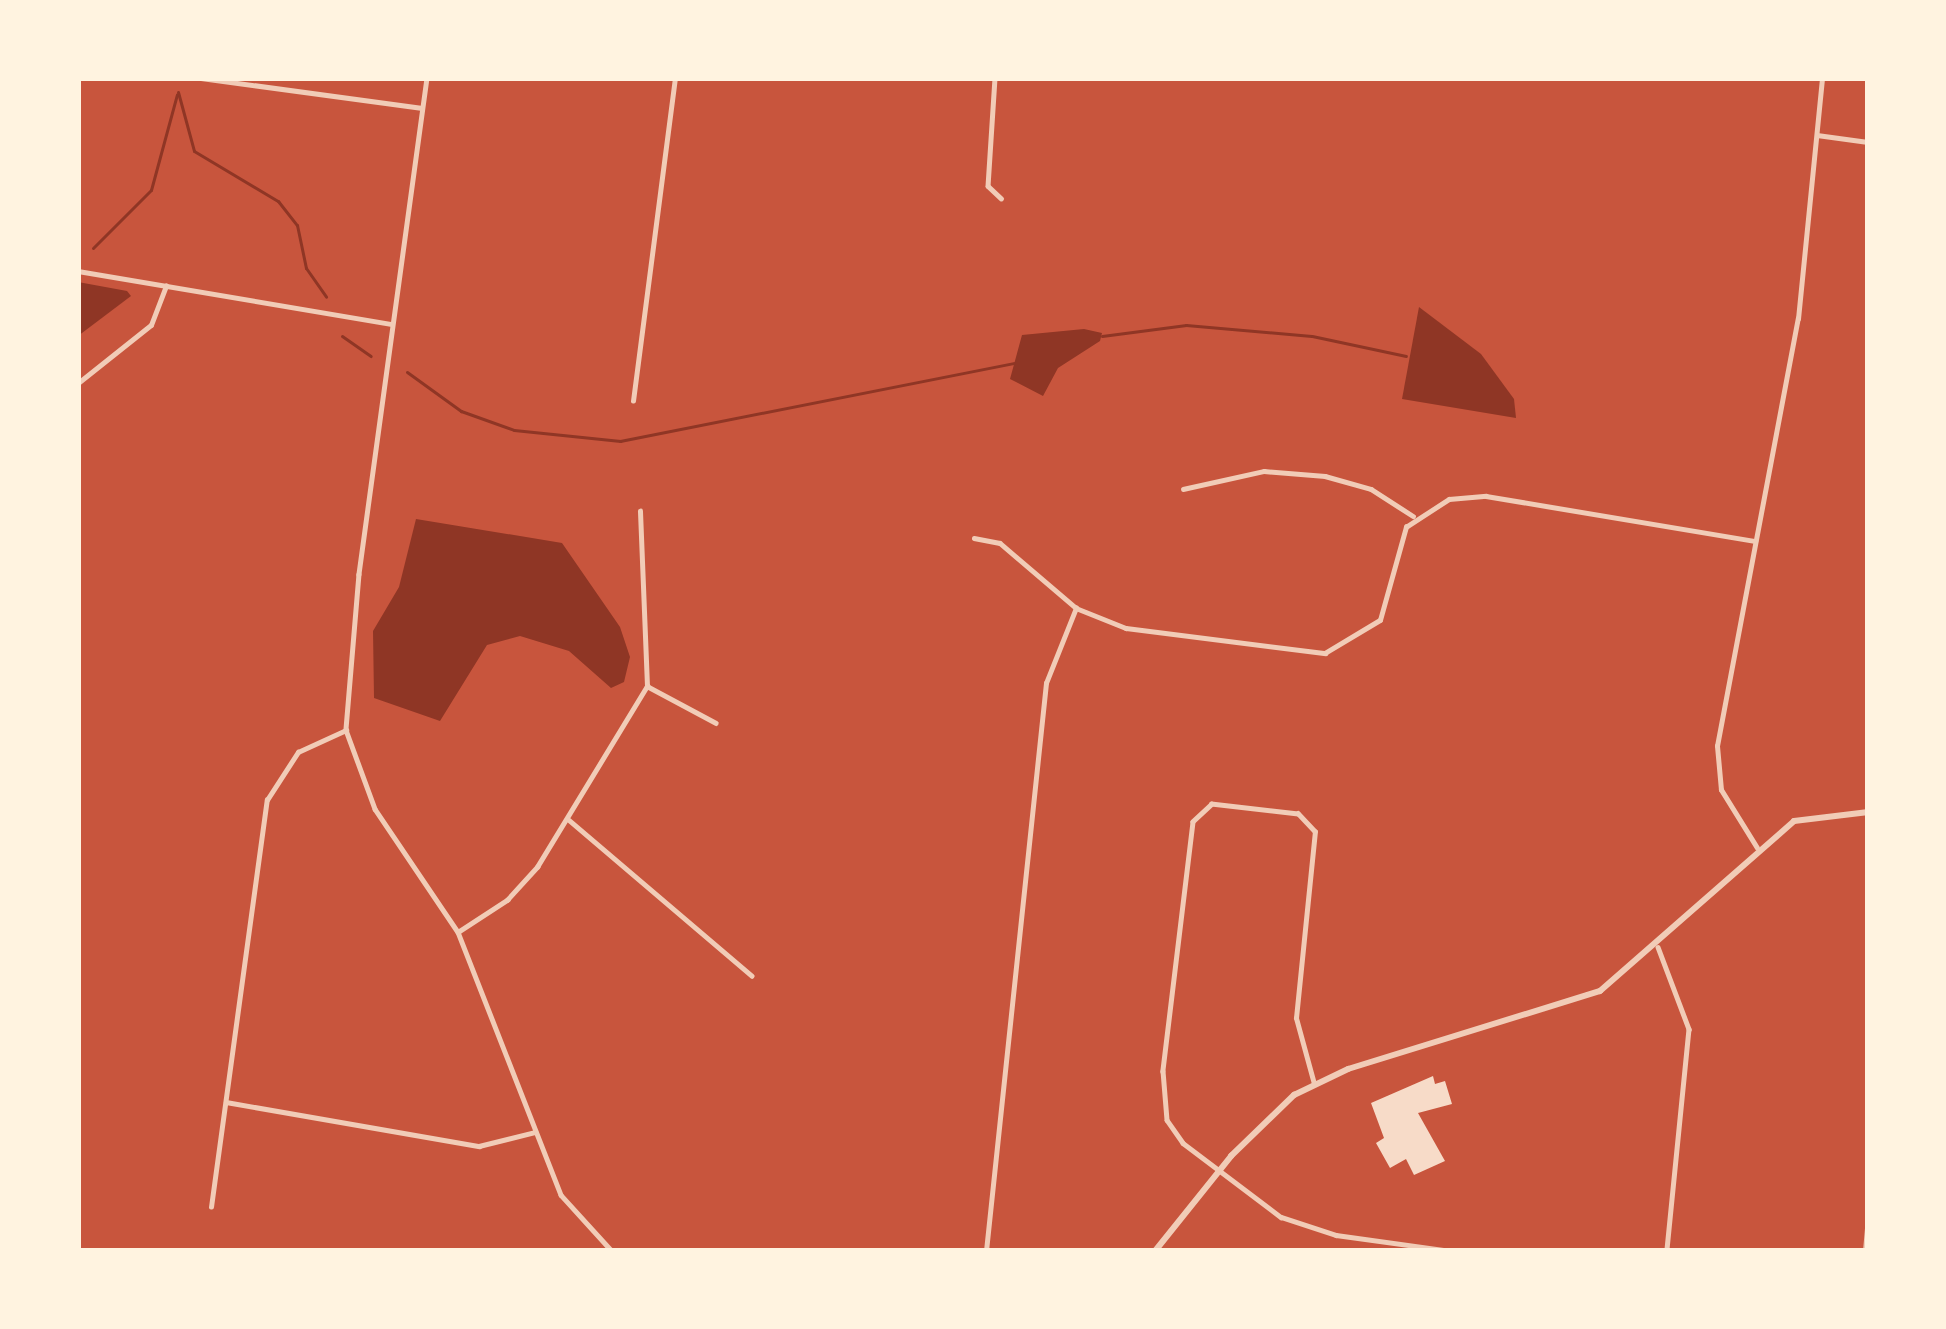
<!DOCTYPE html>
<style>
body{margin:0}
#map{position:relative;width:1946px;height:1329px;overflow:hidden;background:#c8553d;font-family:"Space Grotesk",sans-serif}
div>[style]{position:absolute}
.water>*{inset:0;background:#8f3625}
.stream>*{height:3px;margin:-1.5px;padding:0 1.5px;transform-origin:1.5px;border-radius:1.5px;background:#8f3625}
.building>*{inset:0;background:#f7dbc8}
.minor>*{height:4.5px;margin:-2.25px;padding:0 2.25px;transform-origin:2.25px;border-radius:2.25px;background:#f1ccb7}
.tertiary>*{height:6px;margin:-3px;padding:0 3px;transform-origin:3px;border-radius:3px;background:#f1ccb7}
span{translate:-50% -50%;white-space:nowrap;text-align:center;line-height:1.15;-webkit-text-stroke:9px #fff3e0;paint-order:stroke}
.frame{position:absolute;inset:0;border:81px solid #fff3e0;pointer-events:none}
</style>
<div id="map">
<div class="water">
<div style="clip-path:polygon(78px 282px,127px 291px,131px 296px,78px 336px)"></div>
<div style="clip-path:polygon(1419px 307px,1481px 354px,1514px 399px,1516px 418px,1402px 399px)"></div>
<div style="clip-path:polygon(1084px 329px,1102px 333px,1100px 341px,1058px 368px,1043px 396px,1010px 379px,1022px 335px)"></div>
<div style="clip-path:polygon(416px 519px,562px 543px,620px 627px,630px 657px,624px 682px,611px 688px,569px 651px,520px 636px,487px 645px,440px 721px,374px 698px,373px 631px,399px 587px)"></div>
</div>
<div class="stream">
<div style="left:178px;top:92px;width:61px;rotate:74.8deg"></div>
<div style="left:194px;top:151px;width:98px;rotate:30.8deg"></div>
<div style="left:278px;top:201px;width:31px;rotate:52deg"></div>
<div style="left:297px;top:225px;width:44px;rotate:78.2deg"></div>
<div style="left:306px;top:268px;width:35px;rotate:55deg"></div>
<div style="left:93px;top:248px;width:82px;rotate:-45deg"></div>
<div style="left:151px;top:190px;width:99px;rotate:-74.8deg"></div>
<div style="left:342px;top:336px;width:35px;rotate:35deg"></div>
<div style="left:1102px;top:336px;width:85px;rotate:-7.5deg"></div>
<div style="left:1186px;top:325px;width:126px;rotate:5deg"></div>
<div style="left:1312px;top:336px;width:96px;rotate:12deg"></div>
<div style="left:407px;top:372px;width:67px;rotate:35.8deg"></div>
<div style="left:461px;top:411px;width:56px;rotate:19.7deg"></div>
<div style="left:514px;top:430px;width:107px;rotate:5.9deg"></div>
<div style="left:620px;top:441px;width:401px;rotate:-11.2deg"></div>
</div>
<div class="building">
<div style="clip-path:polygon(1433px 1076px,1435px 1084px,1445px 1081px,1452px 1104px,1418px 1113px,1445px 1161px,1414px 1175px,1406px 1159px,1390px 1168px,1376px 1143px,1384px 1138px,1371px 1103px)"></div>
</div>
<div class="minor">
<div style="left:201px;top:78px;width:223px;rotate:7.7deg"></div>
<div style="left:427px;top:78px;width:501px;rotate:97.81deg"></div>
<div style="left:359px;top:574px;width:157px;rotate:94.8deg"></div>
<div style="left:346px;top:730px;width:84px;rotate:69.8deg"></div>
<div style="left:375px;top:809px;width:148px;rotate:56deg"></div>
<div style="left:458px;top:932px;width:282px;rotate:68.6deg"></div>
<div style="left:561px;top:1195px;width:76px;rotate:47.7deg"></div>
<div style="left:995px;top:78px;width:108px;rotate:93.7deg"></div>
<div style="left:988px;top:186px;width:18px;rotate:43deg"></div>
<div style="left:1817px;top:135px;width:51px;rotate:7.8deg"></div>
<div style="left:78px;top:271px;width:318px;rotate:9.6deg"></div>
<div style="left:78px;top:383px;width:93px;rotate:-38.5deg"></div>
<div style="left:151px;top:325px;width:42px;rotate:-69deg"></div>
<div style="left:633px;top:401px;width:326px;rotate:-82.6deg"></div>
<div style="left:1183px;top:489px;width:83px;rotate:-12.5deg"></div>
<div style="left:1264px;top:471px;width:61px;rotate:4.7deg"></div>
<div style="left:1325px;top:476px;width:48px;rotate:15.8deg"></div>
<div style="left:1371px;top:489px;width:50px;rotate:32.7deg"></div>
<div style="left:974px;top:538px;width:26px;rotate:11deg"></div>
<div style="left:1000px;top:543px;width:100px;rotate:40.5deg"></div>
<div style="left:1076px;top:608px;width:54px;rotate:21.8deg"></div>
<div style="left:1126px;top:628px;width:201px;rotate:7.2deg"></div>
<div style="left:1325px;top:653px;width:64px;rotate:-31deg"></div>
<div style="left:1380px;top:620px;width:97px;rotate:-74.4deg"></div>
<div style="left:1406px;top:527px;width:51px;rotate:-33.1deg"></div>
<div style="left:1449px;top:499px;width:37px;rotate:-5deg"></div>
<div style="left:1486px;top:496px;width:273px;rotate:9.5deg"></div>
<div style="left:647px;top:686px;width:78px;rotate:28.2deg"></div>
<div style="left:569px;top:820px;width:240px;rotate:40.4deg"></div>
<div style="left:1757px;top:848px;width:68px;rotate:-121.8deg"></div>
<div style="left:1721px;top:790px;width:44px;rotate:-95.2deg"></div>
<div style="left:1717px;top:746px;width:435px;rotate:-79.3deg"></div>
<div style="left:1798px;top:319px;width:242px;rotate:-84.3deg"></div>
<div style="left:458px;top:932px;width:59px;rotate:-33.1deg"></div>
<div style="left:507px;top:900px;width:45px;rotate:-47.7deg"></div>
<div style="left:537px;top:867px;width:212px;rotate:-58.7deg"></div>
<div style="left:647px;top:686px;width:175px;rotate:-92.3deg"></div>
<div style="left:1658px;top:947px;width:88px;rotate:69.3deg"></div>
<div style="left:1689px;top:1029px;width:223px;rotate:95.7deg"></div>
<div style="left:1314px;top:1084px;width:68px;rotate:-105.3deg"></div>
<div style="left:1296px;top:1018px;width:187px;rotate:-84.2deg"></div>
<div style="left:1315px;top:832px;width:25px;rotate:-133deg"></div>
<div style="left:1298px;top:814px;width:87px;rotate:-173.4deg"></div>
<div style="left:1212px;top:804px;width:26px;rotate:137deg"></div>
<div style="left:1193px;top:822px;width:251px;rotate:96.9deg"></div>
<div style="left:1163px;top:1071px;width:49px;rotate:85.3deg"></div>
<div style="left:1167px;top:1120px;width:28px;rotate:55deg"></div>
<div style="left:1183px;top:1143px;width:123px;rotate:37.1deg"></div>
<div style="left:1281px;top:1217px;width:58px;rotate:18.1deg"></div>
<div style="left:1336px;top:1235px;width:117px;rotate:7.9deg"></div>
<div style="left:226px;top:1102px;width:257px;rotate:9.9deg"></div>
<div style="left:479px;top:1146px;width:58px;rotate:-14deg"></div>
<div style="left:211px;top:1207px;width:411px;rotate:-82.2deg"></div>
<div style="left:267px;top:800px;width:57px;rotate:-57.1deg"></div>
<div style="left:298px;top:752px;width:53px;rotate:-24.6deg"></div>
<div style="left:986px;top:1251px;width:571px;rotate:-83.97deg"></div>
<div style="left:1046px;top:683px;width:81px;rotate:-68.2deg"></div>
<div style="left:1865px;top:1251px;width:33px;rotate:-85deg"></div>
</div>
<div class="tertiary">
<div style="left:1155px;top:1251px;width:122px;rotate:-51.3deg"></div>
<div style="left:1231px;top:1156px;width:88px;rotate:-44.1deg"></div>
<div style="left:1294px;top:1095px;width:60px;rotate:-25.7deg"></div>
<div style="left:1348px;top:1069px;width:264px;rotate:-17.2deg"></div>
<div style="left:1600px;top:991px;width:258px;rotate:-41.2deg"></div>
<div style="left:1794px;top:821px;width:75px;rotate:-6.9deg"></div>
</div>
<div class="frame"></div>
</div>
